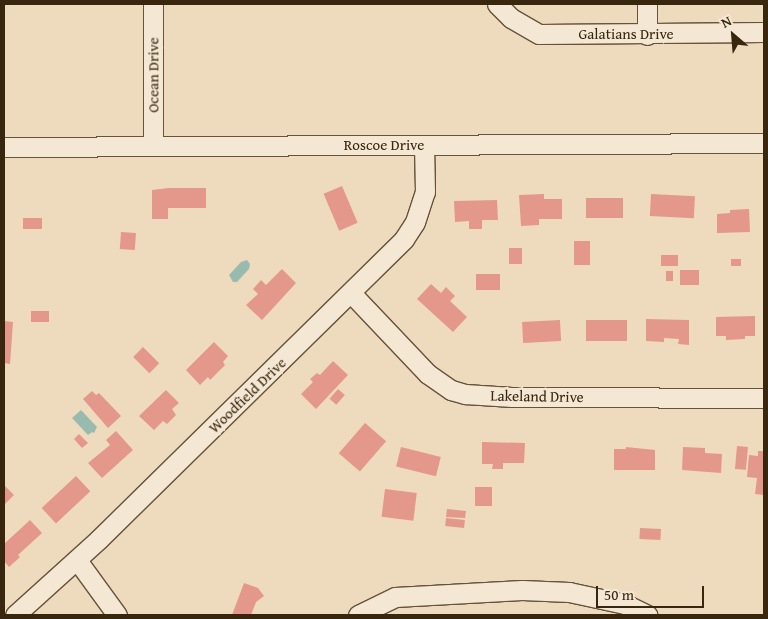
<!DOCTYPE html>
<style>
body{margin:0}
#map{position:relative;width:768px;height:619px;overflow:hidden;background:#eedbbe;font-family:"Gentium Book Plus",serif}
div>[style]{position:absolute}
.water>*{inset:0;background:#99bbaf}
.building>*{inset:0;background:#e4978b;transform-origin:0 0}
.roads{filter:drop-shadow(1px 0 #66533a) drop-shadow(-1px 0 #66533a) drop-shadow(0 1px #66533a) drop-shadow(0 -1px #66533a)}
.minor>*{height:19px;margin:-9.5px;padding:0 9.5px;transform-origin:9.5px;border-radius:9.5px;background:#f4e8d5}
span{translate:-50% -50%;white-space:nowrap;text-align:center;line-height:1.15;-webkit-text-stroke:5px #f4e8d5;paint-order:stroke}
.street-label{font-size:15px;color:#38260e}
.frame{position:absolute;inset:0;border:5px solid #38260e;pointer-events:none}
.north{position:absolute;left:708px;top:10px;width:50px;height:50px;-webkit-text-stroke:4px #f4e8d5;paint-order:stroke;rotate:333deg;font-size:14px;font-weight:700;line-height:20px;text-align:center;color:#38260e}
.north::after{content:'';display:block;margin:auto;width:18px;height:22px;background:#38260e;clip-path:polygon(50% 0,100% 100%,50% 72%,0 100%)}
.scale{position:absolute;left:596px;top:586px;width:108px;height:22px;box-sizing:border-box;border:2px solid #38260e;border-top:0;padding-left:6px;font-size:15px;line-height:18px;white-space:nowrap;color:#38260e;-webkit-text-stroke:4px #f4e8d5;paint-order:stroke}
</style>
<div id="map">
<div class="water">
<div style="clip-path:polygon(247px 260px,250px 264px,249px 269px,237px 282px,233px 282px,229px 275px,241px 262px)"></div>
<div style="clip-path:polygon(81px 410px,97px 427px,94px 433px,92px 432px,88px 435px,72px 418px)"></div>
</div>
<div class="building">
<div style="left:342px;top:186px;width:40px;height:20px;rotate:67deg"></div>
<div style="clip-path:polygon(169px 188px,206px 188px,206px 208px,168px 208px,168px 219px,152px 219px,152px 190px)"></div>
<div style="clip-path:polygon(544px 194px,544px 199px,562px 199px,562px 219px,539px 219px,539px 225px,521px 226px,519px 195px)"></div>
<div style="left:651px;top:194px;width:44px;height:22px;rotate:3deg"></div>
<div style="left:623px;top:198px;width:20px;height:37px;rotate:90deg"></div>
<div style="clip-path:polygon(497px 200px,498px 220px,482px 220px,482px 229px,469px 229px,469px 221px,455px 222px,454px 201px)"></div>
<div style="clip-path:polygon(749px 209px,750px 232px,717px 233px,717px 214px,730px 213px,730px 210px)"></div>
<div style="left:23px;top:218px;width:19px;height:11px"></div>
<div style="left:121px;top:232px;width:15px;height:17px;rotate:4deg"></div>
<div style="left:574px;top:241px;width:16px;height:24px"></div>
<div style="left:509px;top:248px;width:13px;height:16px"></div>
<div style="left:661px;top:255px;width:17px;height:11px"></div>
<div style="left:731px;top:259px;width:10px;height:7px"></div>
<div style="clip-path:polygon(282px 269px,296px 283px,262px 320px,246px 305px,258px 294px,253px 289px,261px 280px,266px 285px)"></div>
<div style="left:680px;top:270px;width:19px;height:15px"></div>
<div style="left:666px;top:271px;width:7px;height:10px"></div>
<div style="left:476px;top:274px;width:24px;height:16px"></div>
<div style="clip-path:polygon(431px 284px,441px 293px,446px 287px,455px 296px,450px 301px,467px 317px,453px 332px,417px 299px)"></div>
<div style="left:31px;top:311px;width:18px;height:11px"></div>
<div style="clip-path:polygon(755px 316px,755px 336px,745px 336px,745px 339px,726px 340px,726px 336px,716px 336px,716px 317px)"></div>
<div style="clip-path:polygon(646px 319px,689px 320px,689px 345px,678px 344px,679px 339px,664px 338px,664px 342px,646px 341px)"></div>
<div style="left:560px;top:320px;width:21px;height:38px;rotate:87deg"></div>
<div style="left:586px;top:320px;width:41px;height:21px"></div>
<div style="clip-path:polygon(4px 321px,13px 322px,10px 364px,4px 363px)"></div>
<div style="clip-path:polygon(214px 342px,228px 356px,223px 362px,225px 365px,210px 380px,208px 377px,200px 385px,186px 370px)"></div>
<div style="left:143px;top:347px;width:23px;height:14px;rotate:45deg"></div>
<div style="clip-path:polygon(333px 361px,348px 375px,316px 409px,301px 394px,313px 382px,310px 379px,317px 373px,320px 375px)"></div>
<div style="left:338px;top:389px;width:9px;height:13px;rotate:41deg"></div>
<div style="clip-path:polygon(166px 390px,179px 403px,172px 409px,176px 415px,167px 424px,163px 421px,154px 430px,139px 416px)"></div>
<div style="clip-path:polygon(92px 391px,96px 395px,99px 393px,121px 416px,108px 428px,83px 399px)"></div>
<div style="left:365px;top:423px;width:28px;height:40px;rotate:41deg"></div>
<div style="clip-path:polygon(116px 431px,133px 450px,102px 478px,88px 463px,110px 445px,106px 440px)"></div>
<div style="clip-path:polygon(79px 434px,88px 443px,82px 448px,74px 439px)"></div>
<div style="clip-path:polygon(482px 442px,525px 443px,524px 463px,503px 463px,503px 469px,492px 469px,493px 464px,482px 464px)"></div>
<div style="left:737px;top:446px;width:11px;height:23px;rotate:5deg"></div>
<div style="left:401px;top:447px;width:41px;height:20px;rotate:14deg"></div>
<div style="clip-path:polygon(626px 447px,655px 450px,655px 470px,614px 470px,614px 449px,626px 449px)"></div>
<div style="clip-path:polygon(683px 447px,705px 448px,705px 453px,722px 454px,721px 473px,682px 470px)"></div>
<div style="clip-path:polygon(758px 451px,764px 451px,764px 495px,755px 494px,757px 478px,747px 477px,749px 455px,758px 456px)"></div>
<div style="left:76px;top:476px;width:21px;height:47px;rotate:47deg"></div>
<div style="clip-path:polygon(4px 485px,14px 495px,4px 505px)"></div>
<div style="left:475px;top:487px;width:17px;height:19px"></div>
<div style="left:385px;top:489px;width:32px;height:28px;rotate:7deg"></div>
<div style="clip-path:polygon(447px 509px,466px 511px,465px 518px,446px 517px)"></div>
<div style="left:446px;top:518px;width:19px;height:8px;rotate:6deg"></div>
<div style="clip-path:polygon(30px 520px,42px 533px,18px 555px,20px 557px,9px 567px,4px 561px,4px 544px)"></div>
<div style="left:640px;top:528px;width:21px;height:11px;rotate:3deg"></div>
<div style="clip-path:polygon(244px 583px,258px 588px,264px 596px,256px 602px,251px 615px,232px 615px)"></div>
</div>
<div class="roads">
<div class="minor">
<div style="left:497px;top:4px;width:20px;rotate:45deg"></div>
<div style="left:511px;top:18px;width:32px;rotate:30deg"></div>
<div style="left:539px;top:34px;width:225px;rotate:-0.5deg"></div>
<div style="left:647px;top:4px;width:31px;rotate:90deg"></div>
<div style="left:153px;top:146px;width:142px;rotate:-90deg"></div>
<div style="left:4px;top:147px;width:760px;rotate:-0.3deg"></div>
<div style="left:351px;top:293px;width:112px;rotate:46.5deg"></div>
<div style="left:428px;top:374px;width:28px;rotate:35deg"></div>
<div style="left:451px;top:390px;width:15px;rotate:16deg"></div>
<div style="left:465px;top:394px;width:47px;rotate:3.7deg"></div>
<div style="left:512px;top:397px;width:252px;rotate:0.2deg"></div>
<div style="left:77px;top:560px;width:68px;rotate:54deg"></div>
<div style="left:15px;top:615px;width:113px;rotate:-42.1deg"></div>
<div style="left:99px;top:539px;width:428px;rotate:-44.5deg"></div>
<div style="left:404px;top:239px;width:20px;rotate:-57deg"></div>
<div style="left:415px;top:222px;width:32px;rotate:-72deg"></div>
<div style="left:425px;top:192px;width:47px;rotate:-91.2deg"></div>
<div style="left:358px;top:615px;width:41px;rotate:-25.9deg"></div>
<div style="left:395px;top:597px;width:127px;rotate:-3.2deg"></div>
<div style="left:522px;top:590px;width:47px;rotate:2.4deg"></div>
<div style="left:569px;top:592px;width:57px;rotate:12.1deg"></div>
<div style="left:625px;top:604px;width:25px;rotate:26deg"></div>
</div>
</div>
<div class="street-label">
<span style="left:626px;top:34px">Galatians Drive</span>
<span style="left:153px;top:75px;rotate:-90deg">Ocean Drive</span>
<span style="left:384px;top:145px">Roscoe Drive</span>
<span style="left:247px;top:395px;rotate:-44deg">Woodfield Drive</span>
<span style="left:537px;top:396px;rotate:1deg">Lakeland Drive</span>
</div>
<div class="frame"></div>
<div class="north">N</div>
<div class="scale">50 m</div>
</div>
